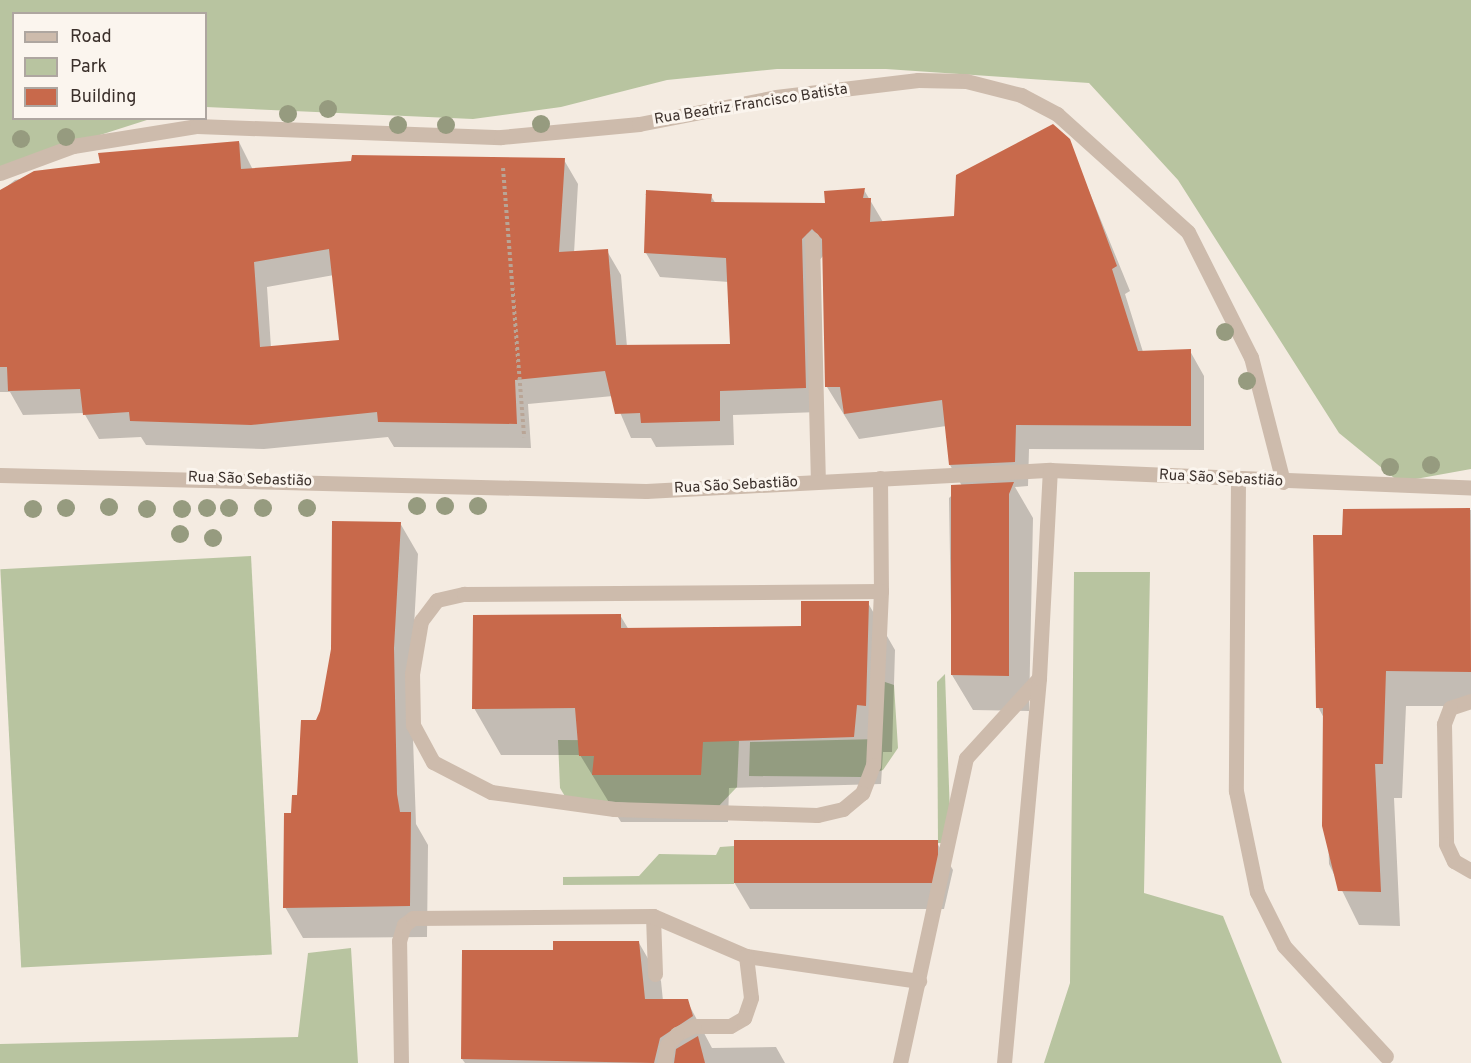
<!DOCTYPE html>
<meta charset="utf-8">
<style>
body{margin:0}
#map{position:relative;width:1471px;height:1063px;overflow:hidden;background:#f4ebe1;font-family:Overpass,sans-serif}
div>[style]{position:absolute}
.green>*{inset:0;background:#b8c4a0;transform-origin:0 0}
.shadow>*{inset:0;background:#0003}
.building>*{inset:0;background:#c8694b;transform-origin:0 0}
.path>*{height:4px;margin-top:-2px;transform-origin:0;background:repeating-linear-gradient(90deg,#b9a596 0 3px,transparent 0 6px)}
.service>*{height:15px;margin:-7.5px;padding:0 7.5px;transform-origin:7.5px;border-radius:7.5px;background:#cdbbac}
.minor>*{height:15px;margin:-7.5px;padding:0 7.5px;transform-origin:7.5px;border-radius:7.5px;background:#cdbbac}
.trees>*{width:18px;height:18px;margin:-9px;border-radius:50%;background:#969b7f}
span{translate:-50% -50%;white-space:nowrap;text-align:center;line-height:1.15;-webkit-text-stroke:6px #fbf5ee;paint-order:stroke}
.street-label{font-size:15px;color:#3b302b}
.legend{position:absolute;left:12px;top:12px;width:195px;height:108px;box-sizing:border-box;background:#fbf5ee;border:2px solid #aea6a0;margin:0;padding:8px 10px;list-style:none;font-size:18px;color:#3b302b}
.legend li{display:flex;align-items:center;gap:12px;height:30px}
.legend b{width:30px;border:2px solid #aea6a0}
</style>
<div id="map">
<div class="green">
<div style="clip-path:polygon(0 0,1471px 0,1471px 469px,1399px 482px,1339px 433px,1178px 180px,1089px 83px,886px 69px,777px 69px,667px 80px,561px 107px,473px 119px,206px 107px,206px 14px,14px 14px,14px 118px,150px 119px,0 167px)"></div>
<div style="left:251px;top:556px;width:399px;height:251px;rotate:87deg"></div>
<div style="clip-path:polygon(1074px 572px,1150px 572px,1144px 893px,1223px 916px,1282px 1063px,1044px 1063px,1070px 983px)"></div>
<div style="clip-path:polygon(945px 674px,951px 843px,938px 843px,937px 682px)"></div>
<div style="clip-path:polygon(882px 681px,894px 685px,898px 748px,883px 770px,861px 777px,749px 776px,750px 742px,879px 739px)"></div>
<div style="clip-path:polygon(558px 740px,739px 741px,737px 787px,715px 810px,566px 798px,560px 788px)"></div>
<div style="clip-path:polygon(734px 846px,734px 884px,563px 885px,563px 877px,639px 876px,659px 854px,716px 855px,720px 847px)"></div>
<div style="clip-path:polygon(351px 948px,358px 1063px,0 1063px,0 1044px,298px 1037px,308px 953px)"></div>
</div>
<div class="shadow">
<div style="clip-path:polygon(evenodd,1068px 140px,1130px 291px,1125px 294px,1143px 352px,1190px 351px,1204px 376px,1204px 450px,1029px 449px,1028px 486px,1015px 487px,1033px 518px,1029px 711px,973px 710px,952px 675px,949px 498px,962px 486px,950px 465px,946px 426px,859px 439px,827px 387px,824px 255px,816px 264px,819px 412px,733px 415px,734px 445px,656px 447px,651px 438px,631px 438px,613px 396px,528px 404px,531px 448px,394px 447px,388px 437px,264px 449px,146px 445px,141px 437px,99px 439px,84px 413px,23px 415px,10px 392px,0 392px,0 192px,15px 180px,101px 164px,100px 155px,239px 142px,253px 170px,564px 160px,578px 184px,574px 253px,607px 251px,621px 275px,627px 347px,732px 346px,729px 282px,660px 277px,646px 253px,711px 196px,716px 204px,827px 205px,864px 190px,883px 222px,956px 217px,1068px 140px,334px 275px,340px 341px,271px 348px,267px 287px,334px 275px)"></div>
<div style="clip-path:polygon(1471px 510px,1471px 706px,1406px 706px,1402px 798px,1394px 798px,1400px 926px,1359px 925px,1329px 864px,1325px 720px,1318px 707px,1345px 511px)"></div>
<div style="clip-path:polygon(400px 523px,418px 554px,411px 681px,416px 824px,428px 845px,427px 937px,303px 938px,285px 907px,293px 814px,317px 721px)"></div>
<div style="clip-path:polygon(868px 603px,895px 650px,892px 752px,883px 752px,881px 784px,729px 788px,728px 822px,621px 822px,580px 755px,501px 755px,474px 708px,620px 615px,629px 630px,802px 627px)"></div>
<div style="clip-path:polygon(937px 843px,953px 870px,944px 909px,750px 909px,734px 882px)"></div>
<div style="clip-path:polygon(639px 943px,661px 981px,663px 1001px,687px 1001px,712px 1048px,776px 1047px,785px 1063px,465px 1063px,462px 1059px,554px 951px)"></div>
</div>
<div class="building">
<div style="clip-path:polygon(evenodd,1053px 124px,1070px 139px,1117px 266px,1112px 269px,1138px 351px,1191px 349px,1191px 426px,1016px 425px,1015px 462px,949px 465px,942px 400px,844px 414px,840px 387px,825px 387px,822px 239px,812px 229px,802px 239px,806px 388px,720px 391px,720px 421px,641px 423px,640px 413px,615px 414px,605px 371px,515px 380px,517px 424px,378px 422px,377px 412px,251px 425px,130px 421px,129px 412px,83px 415px,80px 389px,8px 391px,7px 367px,0 367px,0 190px,34px 171px,100px 163px,98px 153px,239px 141px,241px 169px,351px 161px,352px 155px,565px 158px,559px 252px,608px 249px,616px 345px,730px 344px,726px 258px,644px 253px,646px 190px,712px 194px,711px 202px,825px 203px,824px 191px,865px 188px,863px 198px,871px 198px,870px 222px,954px 216px,956px 175px,1053px 124px,329px 249px,339px 340px,260px 347px,254px 262px,329px 249px)"></div>
<div style="clip-path:polygon(1014px 482px,1009px 494px,1009px 676px,951px 675px,951px 485px)"></div>
<div style="clip-path:polygon(1470px 508px,1471px 672px,1386px 671px,1383px 764px,1375px 764px,1381px 892px,1338px 891px,1322px 826px,1323px 708px,1316px 708px,1313px 535px,1342px 535px,1343px 509px)"></div>
<div style="clip-path:polygon(332px 521px,401px 522px,394px 648px,397px 794px,400px 812px,411px 812px,410px 906px,283px 908px,284px 813px,291px 813px,292px 795px,297px 795px,301px 720px,316px 720px,320px 711px,331px 649px)"></div>
<div style="clip-path:polygon(801px 601px,869px 601px,866px 706px,857px 705px,854px 737px,703px 742px,701px 775px,592px 775px,594px 756px,579px 756px,575px 708px,472px 709px,473px 615px,621px 614px,621px 628px,801px 626px)"></div>
<div style="left:734px;top:840px;width:204px;height:43px"></div>
<div style="clip-path:polygon(553px 941px,639px 941px,645px 999px,688px 999px,693px 1016px,660px 1038px,654px 1063px,461px 1059px,462px 950px,553px 950px)"></div>
<div style="clip-path:polygon(698px 1036px,705px 1063px,674px 1063px,676px 1049px)"></div>
</div>
<div class="path">
<div style="left:503px;top:168px;width:270px;rotate:85.5deg"></div>
</div>
<div class="service">
<div style="left:880px;top:478px;width:113px;rotate:89.5deg"></div>
<div style="left:881px;top:591px;width:174px;rotate:92.6deg"></div>
<div style="left:873px;top:765px;width:30px;rotate:111deg"></div>
<div style="left:862px;top:793px;width:25px;rotate:140deg"></div>
<div style="left:843px;top:809px;width:27px;rotate:167deg"></div>
<div style="left:817px;top:815px;width:203px;rotate:-178.3deg"></div>
<div style="left:614px;top:809px;width:124px;rotate:-172.1deg"></div>
<div style="left:491px;top:792px;width:65px;rotate:-152.7deg"></div>
<div style="left:433px;top:762px;width:42px;rotate:-118.4deg"></div>
<div style="left:413px;top:725px;width:51px;rotate:-91.1deg"></div>
<div style="left:412px;top:674px;width:54px;rotate:-80.4deg"></div>
<div style="left:421px;top:621px;width:26px;rotate:-53deg"></div>
<div style="left:437px;top:600px;width:28px;rotate:-13deg"></div>
<div style="left:464px;top:594px;width:417px;rotate:-0.4deg"></div>
<div style="left:1238px;top:480px;width:311px;rotate:90.4deg"></div>
<div style="left:1236px;top:791px;width:103px;rotate:78.3deg"></div>
<div style="left:1257px;top:892px;width:60px;rotate:63.4deg"></div>
<div style="left:1284px;top:946px;width:150px;rotate:47.2deg"></div>
<div style="left:1471px;top:701px;width:22px;rotate:162deg"></div>
<div style="left:1450px;top:708px;width:17px;rotate:111deg"></div>
<div style="left:1444px;top:724px;width:120px;rotate:89deg"></div>
<div style="left:1446px;top:844px;width:19px;rotate:65deg"></div>
<div style="left:1454px;top:861px;width:20px;rotate:30deg"></div>
<div style="left:653px;top:916px;width:58px;rotate:88deg"></div>
<div style="left:746px;top:956px;width:175px;rotate:8.2deg"></div>
<div style="left:401px;top:1063px;width:122px;rotate:-90.9deg"></div>
<div style="left:399px;top:941px;width:17px;rotate:-73deg"></div>
<div style="left:404px;top:925px;width:11px;rotate:-38deg"></div>
<div style="left:413px;top:918px;width:240px;rotate:-0.5deg"></div>
<div style="left:653px;top:916px;width:101px;rotate:23.3deg"></div>
<div style="left:746px;top:956px;width:42px;rotate:83.2deg"></div>
<div style="left:751px;top:998px;width:21px;rotate:109deg"></div>
<div style="left:744px;top:1018px;width:16px;rotate:150deg"></div>
<div style="left:730px;top:1026px;width:36px;rotate:180deg"></div>
<div style="left:694px;top:1026px;width:19px;rotate:155deg"></div>
<div style="left:677px;top:1034px;width:15px;rotate:132deg"></div>
<div style="left:667px;top:1045px;width:18px;rotate:99deg"></div>
<div style="left:900px;top:1063px;width:312px;rotate:-77.8deg"></div>
<div style="left:966px;top:758px;width:108px;rotate:-47.6deg"></div>
<div style="left:1004px;top:1063px;width:387px;rotate:-84.8deg"></div>
<div style="left:1039px;top:678px;width:208px;rotate:-87deg"></div>
</div>
<div class="minor">
<div style="left:0;top:173px;width:78px;rotate:-20.3deg"></div>
<div style="left:73px;top:146px;width:126px;rotate:-9.2deg"></div>
<div style="left:197px;top:126px;width:304px;rotate:2.1deg"></div>
<div style="left:501px;top:137px;width:139px;rotate:-5.4deg"></div>
<div style="left:639px;top:124px;width:140px;rotate:-11.1deg"></div>
<div style="left:776px;top:97px;width:143px;rotate:-6.8deg"></div>
<div style="left:918px;top:80px;width:48px;rotate:1.2deg"></div>
<div style="left:966px;top:81px;width:57px;rotate:14.3deg"></div>
<div style="left:1021px;top:95px;width:41px;rotate:27.8deg"></div>
<div style="left:1057px;top:114px;width:176px;rotate:42deg"></div>
<div style="left:1188px;top:232px;width:140px;rotate:63.3deg"></div>
<div style="left:1251px;top:357px;width:129px;rotate:75.6deg"></div>
<div style="left:812px;top:239px;width:242px;rotate:88.6deg"></div>
<div style="left:0;top:475px;width:646px;rotate:1.42deg"></div>
<div style="left:646px;top:491px;width:405px;rotate:-3deg"></div>
<div style="left:1050px;top:470px;width:421px;rotate:2.4deg"></div>
</div>
<div class="trees">
<div style="left:328px;top:109px"></div>
<div style="left:288px;top:114px"></div>
<div style="left:541px;top:124px"></div>
<div style="left:398px;top:125px"></div>
<div style="left:446px;top:125px"></div>
<div style="left:66px;top:137px"></div>
<div style="left:21px;top:139px"></div>
<div style="left:1225px;top:332px"></div>
<div style="left:1247px;top:381px"></div>
<div style="left:1431px;top:465px"></div>
<div style="left:1390px;top:467px"></div>
<div style="left:417px;top:506px"></div>
<div style="left:445px;top:506px"></div>
<div style="left:478px;top:506px"></div>
<div style="left:109px;top:507px"></div>
<div style="left:66px;top:508px"></div>
<div style="left:207px;top:508px"></div>
<div style="left:229px;top:508px"></div>
<div style="left:263px;top:508px"></div>
<div style="left:307px;top:508px"></div>
<div style="left:33px;top:509px"></div>
<div style="left:147px;top:509px"></div>
<div style="left:182px;top:509px"></div>
<div style="left:180px;top:534px"></div>
<div style="left:213px;top:538px"></div>
</div>
<div class="street-label">
<span style="left:751px;top:105px;rotate:-9deg">Rua Beatriz Francisco Batista</span>
<span style="left:1221px;top:479px;rotate:3deg">Rua São Sebastião</span>
<span style="left:250px;top:480px;rotate:2deg">Rua São Sebastião</span>
<span style="left:736px;top:486px;rotate:-3deg">Rua São Sebastião</span>
</div>
<ul class="legend">
<li><b style="height:8px;background:#cdbbac"></b>Road</li>
<li><b style="height:16px;background:#b8c4a0"></b>Park</li>
<li><b style="height:16px;background:#c8694b"></b>Building</li>
</ul>
</div>
